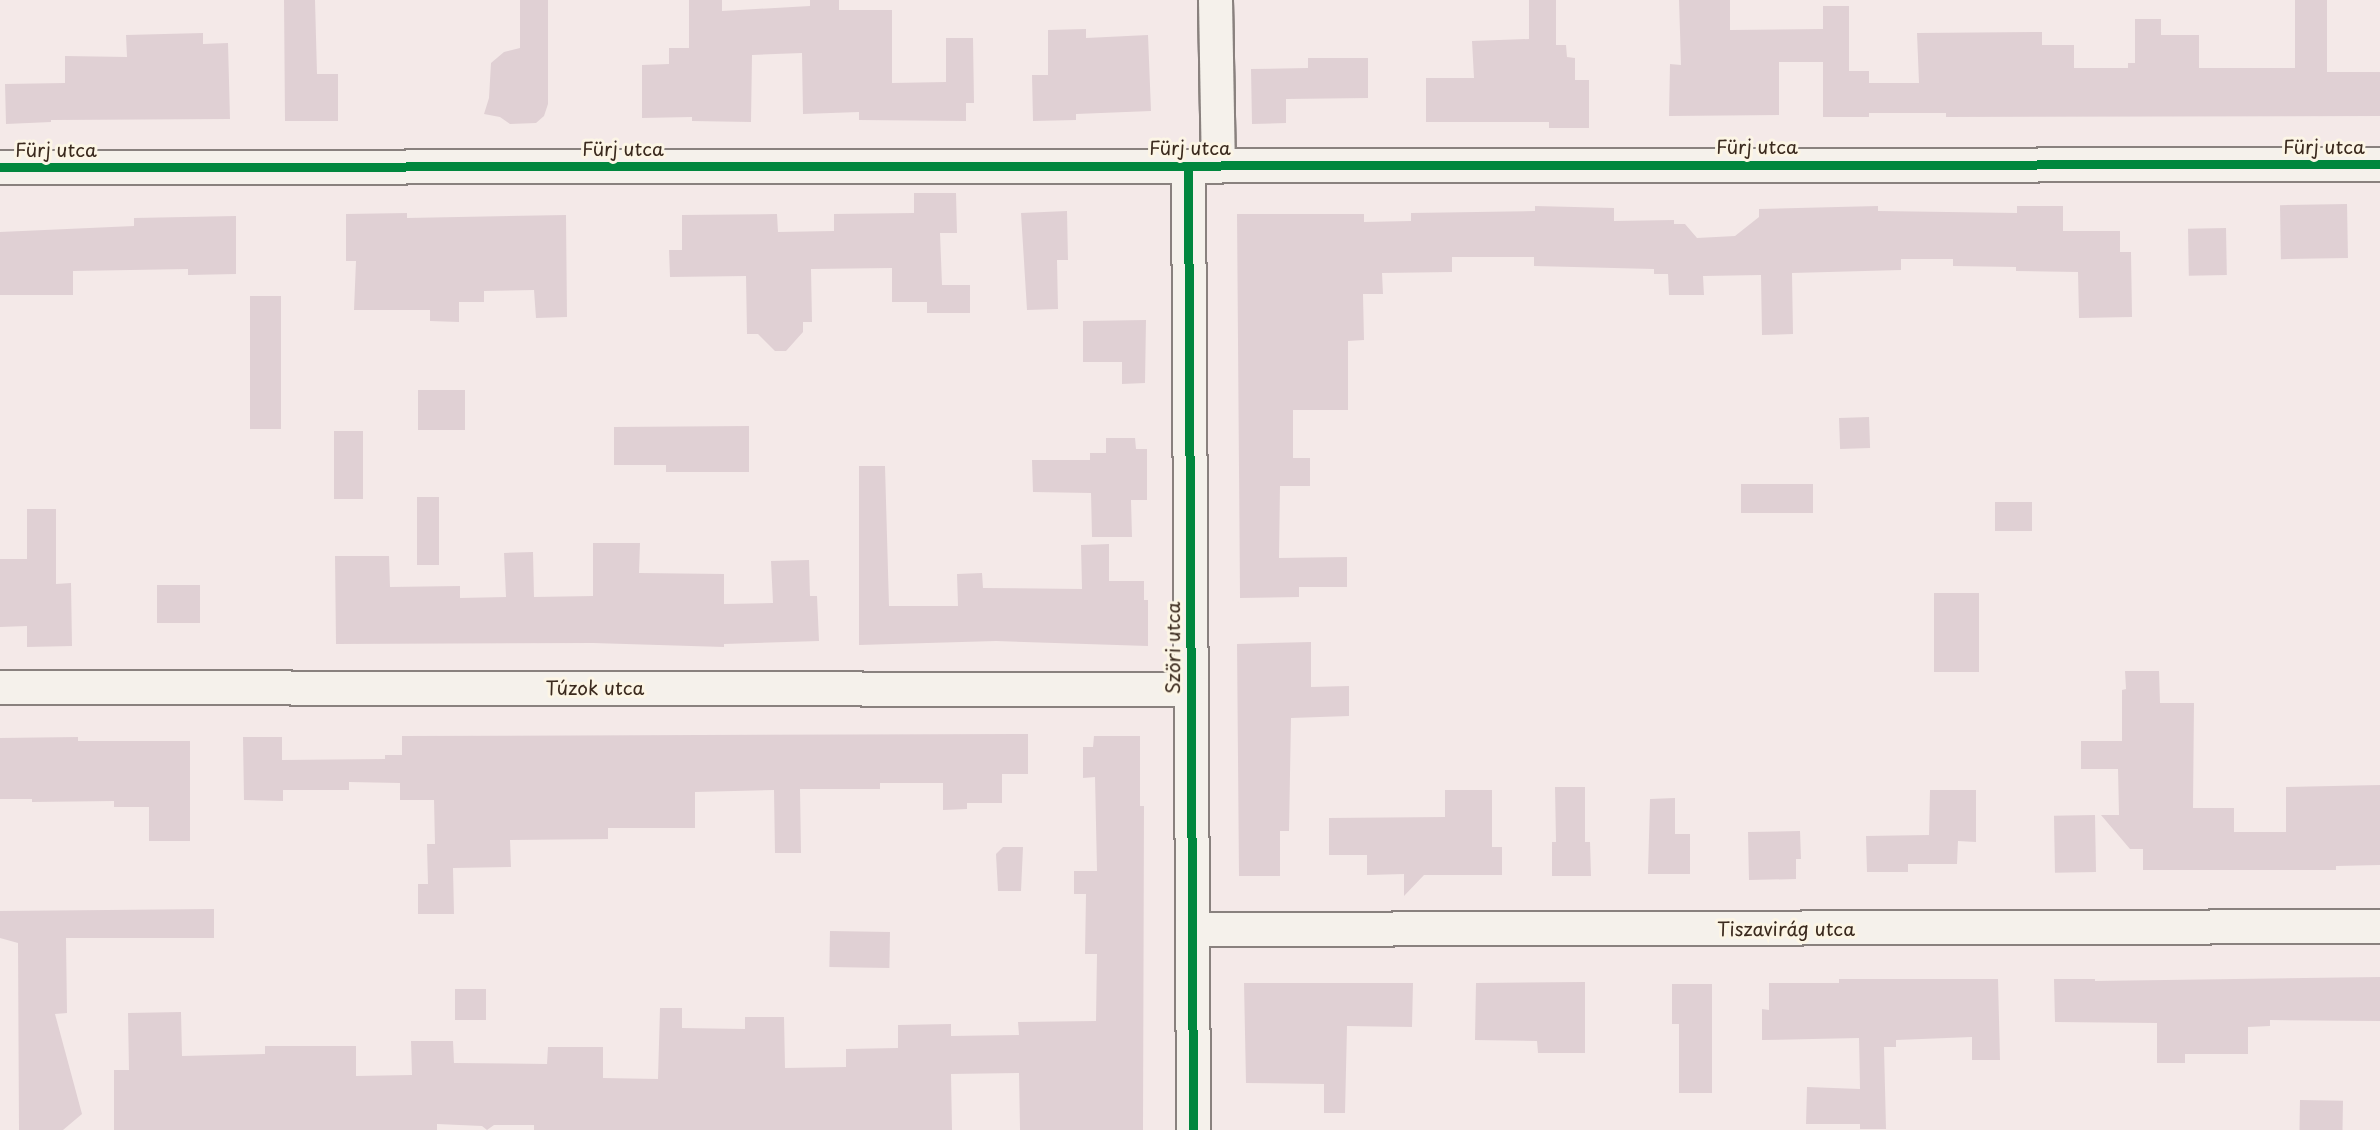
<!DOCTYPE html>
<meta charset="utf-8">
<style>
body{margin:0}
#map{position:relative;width:2380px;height:1130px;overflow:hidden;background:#f4e9e8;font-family:"Playpen Sans",sans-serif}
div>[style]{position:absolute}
.building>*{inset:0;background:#e0d0d4;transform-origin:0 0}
.roads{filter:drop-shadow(2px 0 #89817e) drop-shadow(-2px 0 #89817e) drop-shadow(0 2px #89817e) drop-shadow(0 -2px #89817e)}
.minor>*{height:33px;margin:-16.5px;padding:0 16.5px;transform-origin:16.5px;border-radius:16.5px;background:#f5f1eb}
.cycleway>*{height:9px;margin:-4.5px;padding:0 4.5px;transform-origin:4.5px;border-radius:4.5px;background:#00873e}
span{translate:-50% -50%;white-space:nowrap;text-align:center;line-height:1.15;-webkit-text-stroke:6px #fcf5e5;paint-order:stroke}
.street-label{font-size:19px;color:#3b2a1e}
</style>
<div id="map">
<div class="building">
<div style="clip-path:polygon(284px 0,315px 0,317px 74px,338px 74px,338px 121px,285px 121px)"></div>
<div style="clip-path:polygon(520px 0,548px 0,548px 104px,544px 116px,536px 123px,510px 124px,500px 117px,484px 114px,489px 98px,491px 63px,504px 52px,520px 48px)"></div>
<div style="clip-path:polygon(689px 0,722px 0,722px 11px,810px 6px,810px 0,839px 0,839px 10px,892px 10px,892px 83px,946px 82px,946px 38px,973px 38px,974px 103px,966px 103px,966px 121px,859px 120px,859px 112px,803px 114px,802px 53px,752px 55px,751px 122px,692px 121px,692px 117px,642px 118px,642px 65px,669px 64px,669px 48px,689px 48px)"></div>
<div style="clip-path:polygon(1529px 0,1556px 0,1556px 45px,1566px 45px,1567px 57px,1575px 58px,1575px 80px,1589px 80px,1589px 128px,1549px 128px,1549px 122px,1426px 122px,1426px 78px,1474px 78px,1472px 41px,1529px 39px)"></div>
<div style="clip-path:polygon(1679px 0,1730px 0,1730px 30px,1823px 29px,1823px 6px,1849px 6px,1849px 71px,1869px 71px,1869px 83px,1919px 83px,1917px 33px,2042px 32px,2042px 45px,2074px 45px,2074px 68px,2128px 68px,2128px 63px,2135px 63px,2135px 19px,2161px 19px,2161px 35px,2199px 35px,2199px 68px,2295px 68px,2295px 0,2327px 0,2327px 72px,2380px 72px,2380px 116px,1946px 117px,1946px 113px,1869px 113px,1869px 117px,1823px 117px,1823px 62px,1779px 62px,1779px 115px,1669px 116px,1670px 64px,1681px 65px)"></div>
<div style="clip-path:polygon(1086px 29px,1086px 38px,1148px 35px,1151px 111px,1076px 114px,1076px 120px,1033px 121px,1032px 75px,1048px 75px,1048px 30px)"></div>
<div style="clip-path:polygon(203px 33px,203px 44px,228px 43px,230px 119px,51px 120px,51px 122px,6px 124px,5px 84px,65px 83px,65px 56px,127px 57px,126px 35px)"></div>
<div style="clip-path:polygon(1308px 58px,1368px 58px,1368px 98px,1286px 99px,1286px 123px,1252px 124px,1251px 69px,1308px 68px)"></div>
<div style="clip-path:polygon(914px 193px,956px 193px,957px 233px,940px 233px,942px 285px,970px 285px,970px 313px,927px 313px,927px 302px,892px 302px,892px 268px,811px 269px,812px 322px,803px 322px,803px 332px,786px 351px,775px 351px,758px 334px,747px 334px,746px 276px,670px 277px,669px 250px,682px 250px,682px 215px,777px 214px,778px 232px,834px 231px,834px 214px,914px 213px)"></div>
<div style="left:2347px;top:204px;width:54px;height:67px;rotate:89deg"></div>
<div style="clip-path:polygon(1535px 206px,1614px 208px,1614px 221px,1674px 220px,1674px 224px,1685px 224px,1697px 238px,1735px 236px,1759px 217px,1759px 209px,1878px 206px,1878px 211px,2017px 213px,2017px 206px,2063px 206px,2063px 231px,2120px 231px,2120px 252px,2131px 252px,2132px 317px,2079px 318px,2078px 272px,2016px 271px,2016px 267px,1953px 266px,1953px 259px,1901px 259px,1901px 270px,1792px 273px,1793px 334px,1762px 335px,1761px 275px,1703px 276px,1704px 295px,1669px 295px,1668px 274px,1654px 274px,1654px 269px,1534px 266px,1534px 257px,1452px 257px,1452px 272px,1382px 273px,1383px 294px,1363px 294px,1364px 340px,1348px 341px,1348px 410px,1293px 410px,1293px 458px,1310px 458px,1310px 486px,1280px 486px,1279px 558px,1347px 557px,1347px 587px,1299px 587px,1299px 597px,1240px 598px,1237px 214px,1364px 214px,1364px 222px,1411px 221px,1411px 213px,1535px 211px)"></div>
<div style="clip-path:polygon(1067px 211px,1068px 260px,1057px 260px,1058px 309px,1027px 310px,1021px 213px)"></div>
<div style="clip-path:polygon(407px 213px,407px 218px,566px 215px,567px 317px,536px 318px,534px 290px,484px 291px,484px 302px,459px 302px,459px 322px,430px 321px,430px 310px,354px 310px,356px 261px,346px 261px,346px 214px)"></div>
<div style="clip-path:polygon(236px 216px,236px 274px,188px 275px,188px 269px,73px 271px,73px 295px,0 295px,0 232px,134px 226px,134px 218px)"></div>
<div style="left:2226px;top:228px;width:47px;height:38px;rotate:89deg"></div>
<div style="left:250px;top:296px;width:31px;height:133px"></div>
<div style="clip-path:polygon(1146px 320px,1145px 383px,1122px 384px,1122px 362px,1083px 362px,1083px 321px)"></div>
<div style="left:418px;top:390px;width:47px;height:40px"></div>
<div style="left:1869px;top:417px;width:31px;height:30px;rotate:88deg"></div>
<div style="clip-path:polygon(749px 426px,749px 472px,666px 472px,666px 465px,614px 465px,614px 427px)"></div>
<div style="left:334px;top:431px;width:29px;height:68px"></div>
<div style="clip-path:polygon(1106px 438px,1135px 438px,1136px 449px,1147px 449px,1147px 500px,1131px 500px,1132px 537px,1092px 537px,1091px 493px,1033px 492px,1032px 460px,1090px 460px,1090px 453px,1106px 453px)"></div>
<div style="clip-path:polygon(859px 466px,885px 466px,889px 606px,958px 606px,957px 574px,982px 573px,983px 588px,1082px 589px,1081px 545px,1109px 544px,1109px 581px,1144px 581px,1144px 600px,1148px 600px,1148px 646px,996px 641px,859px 645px)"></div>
<div style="left:1813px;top:484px;width:29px;height:72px;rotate:90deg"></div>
<div style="left:417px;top:497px;width:22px;height:68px"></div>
<div style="left:1995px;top:502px;width:37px;height:29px"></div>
<div style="clip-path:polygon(27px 509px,56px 509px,56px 584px,71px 583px,72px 646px,27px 647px,27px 626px,0 627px,0 559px,27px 559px)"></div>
<div style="clip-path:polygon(593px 543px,640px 543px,639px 573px,724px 574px,724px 604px,773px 603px,771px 561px,809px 560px,810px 596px,817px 596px,819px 641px,724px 644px,724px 647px,593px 643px,336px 644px,335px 556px,389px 556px,390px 587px,460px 586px,460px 598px,506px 597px,504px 553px,533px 552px,534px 597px,593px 596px)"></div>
<div style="left:157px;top:585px;width:43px;height:38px"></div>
<div style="left:1934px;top:593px;width:45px;height:79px"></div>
<div style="clip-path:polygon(1311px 642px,1311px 687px,1349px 686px,1349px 716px,1291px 718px,1289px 831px,1280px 831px,1280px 876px,1239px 876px,1237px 644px)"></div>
<div style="clip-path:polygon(2125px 671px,2159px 671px,2160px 703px,2194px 703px,2193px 808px,2234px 808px,2234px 832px,2286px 832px,2286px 787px,2380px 785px,2380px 865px,2336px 866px,2336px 870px,2143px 870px,2143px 849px,2130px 849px,2101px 815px,2119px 815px,2118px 769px,2081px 769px,2081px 741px,2122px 741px,2122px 690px,2126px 689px)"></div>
<div style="clip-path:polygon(1028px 734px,1028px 774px,1002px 774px,1002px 803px,967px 803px,967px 809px,943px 810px,943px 783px,880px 783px,880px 789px,800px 789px,801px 853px,775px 853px,774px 790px,695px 792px,695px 828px,608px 828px,608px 839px,510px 840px,511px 867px,453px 868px,454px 914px,418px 914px,418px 884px,428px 884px,427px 844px,435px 844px,434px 800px,400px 800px,400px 783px,349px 782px,349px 790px,283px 790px,283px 801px,244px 800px,243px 737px,282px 737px,282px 760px,385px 759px,385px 755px,402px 755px,402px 736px)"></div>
<div style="clip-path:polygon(1094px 736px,1140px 736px,1140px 806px,1144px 806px,1143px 1130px,1020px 1130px,1019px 1073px,951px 1074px,952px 1130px,534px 1130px,534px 1125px,494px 1125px,487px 1130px,482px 1126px,437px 1124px,437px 1130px,114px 1130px,114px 1070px,129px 1070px,128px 1013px,181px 1012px,182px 1056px,265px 1054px,265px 1046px,356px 1046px,356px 1076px,412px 1075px,411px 1041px,453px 1041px,454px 1063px,547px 1064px,548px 1047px,603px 1047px,603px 1078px,658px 1079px,660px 1008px,682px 1008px,682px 1028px,745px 1029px,745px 1017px,784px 1017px,785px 1068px,846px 1067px,846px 1049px,898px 1048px,898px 1025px,951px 1024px,951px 1036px,1019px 1035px,1018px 1022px,1096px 1021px,1097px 954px,1085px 954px,1086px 894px,1074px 894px,1074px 871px,1097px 871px,1095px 777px,1083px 778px,1083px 747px,1093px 747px)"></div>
<div style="clip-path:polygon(78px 737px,78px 741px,190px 741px,190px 841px,149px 841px,149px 807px,114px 807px,114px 801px,32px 802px,32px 799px,0 799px,0 738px)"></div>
<div style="clip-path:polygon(1555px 787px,1585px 787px,1585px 842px,1590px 842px,1591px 876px,1552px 876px,1552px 842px,1556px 842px)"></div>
<div style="clip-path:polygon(1445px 790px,1492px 790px,1492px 847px,1502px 847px,1502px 875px,1424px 875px,1404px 896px,1404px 874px,1367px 875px,1367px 855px,1329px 855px,1329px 818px,1445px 817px)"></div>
<div style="clip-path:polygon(1930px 790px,1976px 790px,1976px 842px,1958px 841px,1957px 864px,1908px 864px,1908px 872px,1867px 872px,1866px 836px,1929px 835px)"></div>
<div style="clip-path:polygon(1675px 798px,1675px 834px,1690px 834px,1690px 874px,1648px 874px,1650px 799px)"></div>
<div style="left:2095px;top:815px;width:57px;height:41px;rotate:89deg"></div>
<div style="clip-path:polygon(1800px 831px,1801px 859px,1796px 859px,1796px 879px,1749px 880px,1748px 832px)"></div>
<div style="clip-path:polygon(1003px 847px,1023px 847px,1021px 891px,998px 891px,996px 854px)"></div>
<div style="clip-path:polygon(214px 909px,214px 938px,66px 938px,67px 1013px,55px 1014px,82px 1114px,63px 1130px,19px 1130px,18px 943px,0 938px,0 911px)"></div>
<div style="left:830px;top:931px;width:60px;height:36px;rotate:1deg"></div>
<div style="clip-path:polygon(2380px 977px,2380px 1021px,2270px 1020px,2270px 1026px,2248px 1027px,2248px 1054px,2185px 1054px,2185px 1063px,2157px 1063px,2157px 1023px,2055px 1022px,2054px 979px,2095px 979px,2095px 981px)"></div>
<div style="clip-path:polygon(1839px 979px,1998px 979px,2000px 1060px,1972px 1060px,1972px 1037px,1896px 1040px,1896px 1047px,1884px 1047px,1886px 1129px,1860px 1129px,1860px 1124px,1806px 1124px,1807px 1087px,1860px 1089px,1859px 1038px,1762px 1040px,1762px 1009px,1769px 1010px,1769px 983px,1839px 983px)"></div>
<div style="clip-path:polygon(1585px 982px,1585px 1053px,1538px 1053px,1537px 1041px,1475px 1040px,1476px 983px)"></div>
<div style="clip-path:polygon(1244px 983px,1413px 983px,1412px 1027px,1347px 1026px,1345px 1113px,1324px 1113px,1324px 1084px,1246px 1083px)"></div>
<div style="clip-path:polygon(1672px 984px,1712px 984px,1712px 1093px,1679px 1093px,1679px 1024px,1672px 1024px)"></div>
<div style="left:455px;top:989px;width:31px;height:31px"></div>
<div style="left:2300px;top:1100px;width:43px;height:30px;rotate:1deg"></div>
</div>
<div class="roads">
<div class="minor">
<div style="left:1215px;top:0;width:165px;rotate:89deg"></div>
<div style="left:1188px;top:166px;width:964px;rotate:89.7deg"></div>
<div style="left:0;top:167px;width:2380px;rotate:-0.07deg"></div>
<div style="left:0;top:687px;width:1191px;rotate:0.1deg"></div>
<div style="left:1192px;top:929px;width:1188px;rotate:-0.14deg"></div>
</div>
</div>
<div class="cycleway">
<div style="left:1188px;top:166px;width:964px;rotate:89.7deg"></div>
<div style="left:0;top:167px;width:2380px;rotate:-0.07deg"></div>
</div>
<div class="street-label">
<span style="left:1757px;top:147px">Fürj utca</span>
<span style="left:2324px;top:147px">Fürj utca</span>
<span style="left:1190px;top:148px">Fürj utca</span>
<span style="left:623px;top:149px">Fürj utca</span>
<span style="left:56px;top:150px">Fürj utca</span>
<span style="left:1173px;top:648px;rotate:-90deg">Szöri utca</span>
<span style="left:595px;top:688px">Túzok utca</span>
<span style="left:1786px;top:929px">Tiszavirág utca</span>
</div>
</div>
